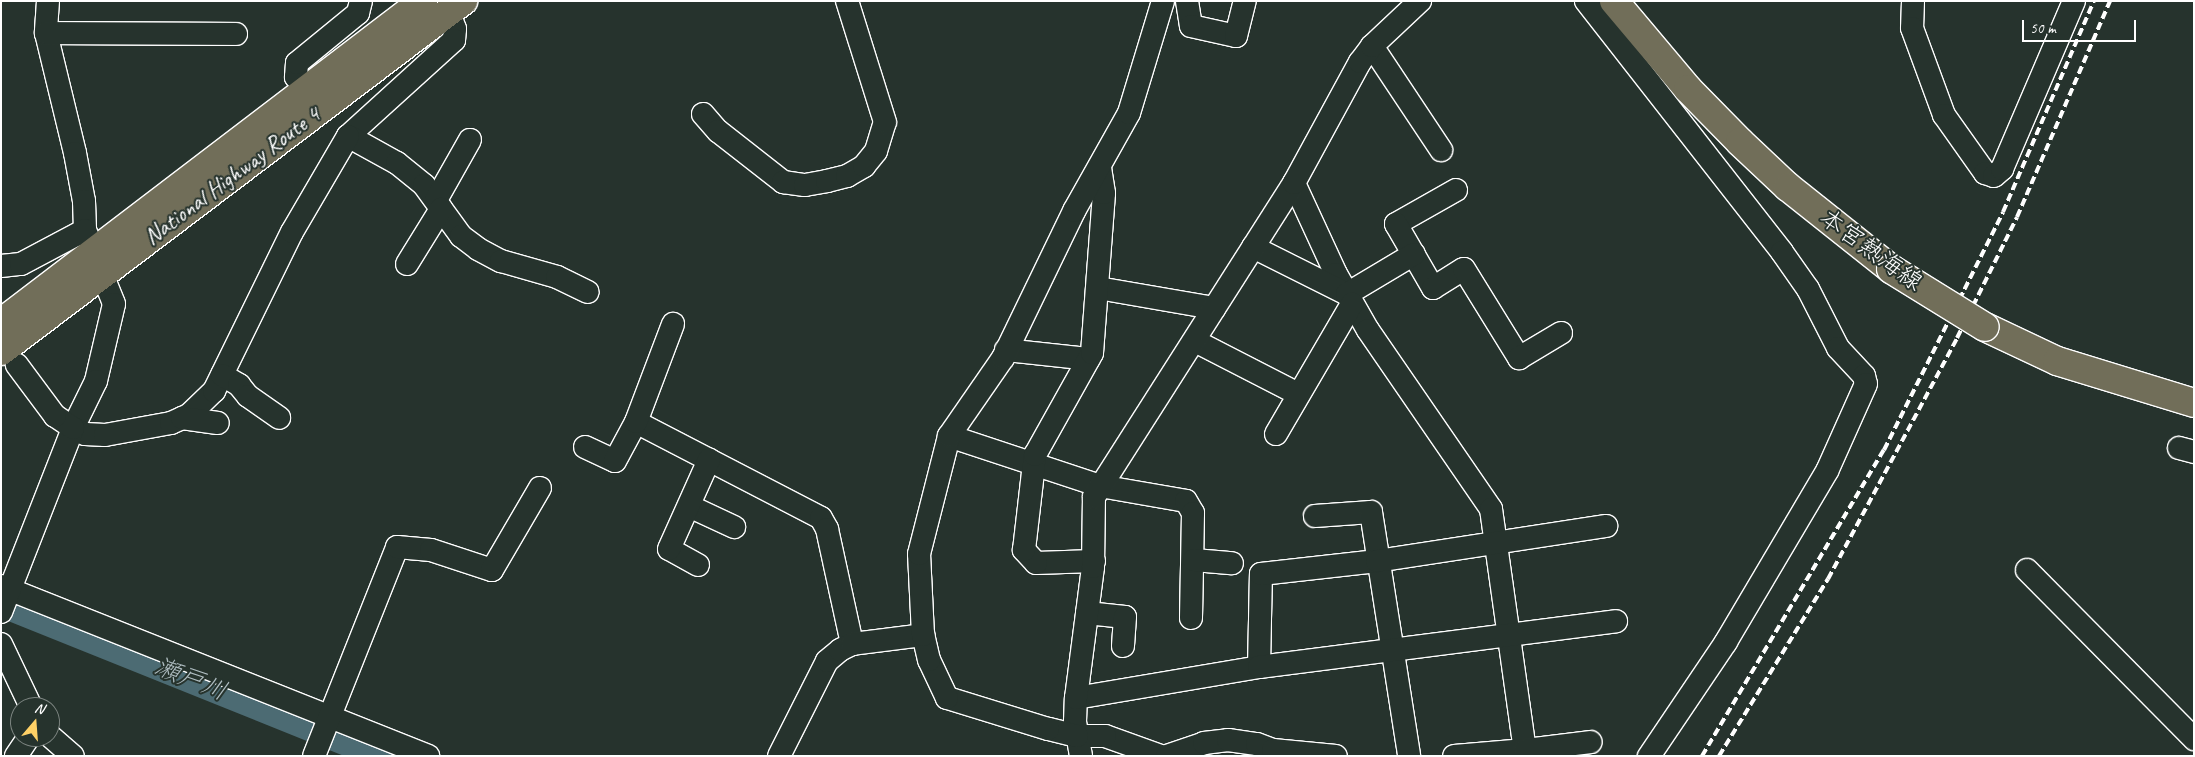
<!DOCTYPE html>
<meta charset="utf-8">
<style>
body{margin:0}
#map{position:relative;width:2195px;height:757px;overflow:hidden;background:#26332d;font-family:Caveat,"Klee One",sans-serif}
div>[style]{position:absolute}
.river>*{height:28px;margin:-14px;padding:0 14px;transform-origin:14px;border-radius:14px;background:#4c6b73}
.roads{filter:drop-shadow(1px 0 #fff) drop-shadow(-1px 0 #fff) drop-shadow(0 1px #fff) drop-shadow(0 -1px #fff)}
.minor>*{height:22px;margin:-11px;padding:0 11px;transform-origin:11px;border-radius:11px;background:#26332d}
.major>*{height:28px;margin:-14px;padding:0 14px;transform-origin:14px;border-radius:14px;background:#716e59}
.highway>*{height:28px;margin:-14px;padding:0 14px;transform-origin:14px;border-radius:14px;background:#716e59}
.rail>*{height:4px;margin-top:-2px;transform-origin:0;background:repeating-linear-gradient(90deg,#fff 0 8px,transparent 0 12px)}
.bridges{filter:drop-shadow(1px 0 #fff) drop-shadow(-1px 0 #fff) drop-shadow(0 1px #fff) drop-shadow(0 -1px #fff)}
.major-bridge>*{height:28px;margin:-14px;padding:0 14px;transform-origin:14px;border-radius:14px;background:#716e59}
span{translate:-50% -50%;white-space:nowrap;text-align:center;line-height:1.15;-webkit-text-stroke:4px #26332d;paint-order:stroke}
.street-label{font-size:24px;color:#fff}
.water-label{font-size:25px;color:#aebcc0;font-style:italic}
.frame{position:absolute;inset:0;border:2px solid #fff;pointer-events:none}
.north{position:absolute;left:10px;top:697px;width:50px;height:50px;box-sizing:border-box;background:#26332d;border:1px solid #7d8581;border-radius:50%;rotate:18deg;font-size:14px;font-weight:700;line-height:20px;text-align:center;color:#fff}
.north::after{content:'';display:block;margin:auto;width:18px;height:22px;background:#ffd166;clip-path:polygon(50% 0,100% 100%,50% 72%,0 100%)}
.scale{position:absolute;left:2022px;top:20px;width:114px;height:22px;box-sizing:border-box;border:2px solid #fff;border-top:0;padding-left:6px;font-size:15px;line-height:18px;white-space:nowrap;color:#fff;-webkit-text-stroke:4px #26332d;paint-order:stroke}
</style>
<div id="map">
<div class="river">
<div style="left:1px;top:603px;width:410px;rotate:21.9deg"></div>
</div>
<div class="roads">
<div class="minor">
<div style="left:48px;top:1px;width:32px;rotate:94deg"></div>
<div style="left:46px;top:33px;width:123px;rotate:76.4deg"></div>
<div style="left:75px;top:153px;width:49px;rotate:79.4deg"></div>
<div style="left:84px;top:201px;width:29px;rotate:88deg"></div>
<div style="left:85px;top:230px;width:25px;rotate:67deg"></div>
<div style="left:1187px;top:1px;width:25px;rotate:81deg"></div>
<div style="left:1191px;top:26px;width:46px;rotate:12.5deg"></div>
<div style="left:1236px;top:36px;width:36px;rotate:-76deg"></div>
<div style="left:1586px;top:1px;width:318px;rotate:52deg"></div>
<div style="left:1782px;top:252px;width:45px;rotate:54.9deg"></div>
<div style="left:1808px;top:289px;width:66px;rotate:63deg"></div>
<div style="left:1838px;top:348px;width:38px;rotate:47deg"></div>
<div style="left:1864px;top:376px;width:8px;rotate:76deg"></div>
<div style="left:1866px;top:384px;width:95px;rotate:114.1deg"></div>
<div style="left:1827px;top:471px;width:199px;rotate:120.6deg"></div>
<div style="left:1726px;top:642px;width:138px;rotate:124deg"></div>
<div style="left:1913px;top:1px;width:27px;rotate:92deg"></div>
<div style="left:1912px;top:28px;width:93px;rotate:69.8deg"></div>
<div style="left:1944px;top:115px;width:71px;rotate:54.7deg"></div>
<div style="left:1985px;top:173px;width:9px;rotate:18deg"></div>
<div style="left:1994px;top:176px;width:11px;rotate:-41deg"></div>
<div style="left:2002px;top:169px;width:183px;rotate:-66.8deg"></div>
<div style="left:449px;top:13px;width:17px;rotate:69deg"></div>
<div style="left:455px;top:29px;width:11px;rotate:95deg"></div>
<div style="left:454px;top:40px;width:143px;rotate:137.8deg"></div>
<div style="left:348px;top:136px;width:56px;rotate:28.9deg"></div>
<div style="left:397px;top:163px;width:35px;rotate:39deg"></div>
<div style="left:424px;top:185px;width:63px;rotate:54deg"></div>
<div style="left:461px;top:236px;width:21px;rotate:37deg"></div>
<div style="left:478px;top:249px;width:26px;rotate:28deg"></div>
<div style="left:501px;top:261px;width:58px;rotate:15.9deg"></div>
<div style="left:557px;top:277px;width:34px;rotate:26deg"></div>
<div style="left:46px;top:33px;width:190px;rotate:0.3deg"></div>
<div style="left:1372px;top:46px;width:125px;rotate:56.4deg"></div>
<div style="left:307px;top:91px;width:18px;rotate:-128deg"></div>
<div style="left:296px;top:77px;width:14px;rotate:-86deg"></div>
<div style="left:297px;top:63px;width:79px;rotate:-39.3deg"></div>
<div style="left:358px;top:13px;width:12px;rotate:-76deg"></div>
<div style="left:703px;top:114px;width:23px;rotate:49deg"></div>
<div style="left:718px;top:131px;width:83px;rotate:38.1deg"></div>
<div style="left:783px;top:182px;width:22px;rotate:8deg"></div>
<div style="left:805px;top:185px;width:22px;rotate:-10deg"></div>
<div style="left:827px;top:181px;width:21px;rotate:-14deg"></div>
<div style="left:847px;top:176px;width:20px;rotate:-30deg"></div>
<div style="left:864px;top:166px;width:19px;rotate:-51deg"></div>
<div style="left:876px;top:151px;width:30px;rotate:-73deg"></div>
<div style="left:885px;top:122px;width:127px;rotate:-107.4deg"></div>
<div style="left:1294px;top:183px;width:100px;rotate:65.2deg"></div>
<div style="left:1336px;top:274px;width:64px;rotate:60.3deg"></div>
<div style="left:1368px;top:330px;width:217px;rotate:55.5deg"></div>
<div style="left:1491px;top:509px;width:243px;rotate:82deg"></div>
<div style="left:1525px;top:750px;width:71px;rotate:175.2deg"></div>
<div style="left:1456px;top:190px;width:69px;rotate:150.5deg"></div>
<div style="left:1396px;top:224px;width:74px;rotate:60deg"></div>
<div style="left:1433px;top:288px;width:36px;rotate:-32deg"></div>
<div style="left:1464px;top:269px;width:105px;rotate:58.3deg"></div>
<div style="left:1519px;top:358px;width:49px;rotate:-30.8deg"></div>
<div style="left:436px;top:200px;width:69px;rotate:-60.5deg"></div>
<div style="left:1253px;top:247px;width:105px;rotate:26.6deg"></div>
<div style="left:1347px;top:294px;width:78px;rotate:-30.8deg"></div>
<div style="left:407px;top:264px;width:65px;rotate:-58.3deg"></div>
<div style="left:1px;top:266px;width:20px;rotate:-6deg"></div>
<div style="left:21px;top:264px;width:72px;rotate:-28deg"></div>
<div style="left:102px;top:274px;width:32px;rotate:68deg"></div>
<div style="left:114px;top:304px;width:79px;rotate:103.2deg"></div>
<div style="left:96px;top:381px;width:52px;rotate:116.1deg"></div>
<div style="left:73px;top:428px;width:13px;rotate:27deg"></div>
<div style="left:85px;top:434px;width:20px;rotate:3deg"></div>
<div style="left:105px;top:435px;width:67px;rotate:-10.3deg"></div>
<div style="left:171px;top:423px;width:20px;rotate:-24deg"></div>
<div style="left:189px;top:415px;width:35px;rotate:-44deg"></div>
<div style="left:214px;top:391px;width:177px;rotate:-63.9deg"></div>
<div style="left:292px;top:232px;width:111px;rotate:-59.7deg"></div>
<div style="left:1098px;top:288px;width:118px;rotate:9.8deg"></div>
<div style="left:1195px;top:341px;width:116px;rotate:27.2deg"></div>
<div style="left:1006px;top:350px;width:83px;rotate:6.2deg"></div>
<div style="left:222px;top:375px;width:20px;rotate:30deg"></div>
<div style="left:239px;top:385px;width:14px;rotate:51deg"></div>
<div style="left:248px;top:396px;width:38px;rotate:35deg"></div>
<div style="left:182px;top:418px;width:36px;rotate:8deg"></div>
<div style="left:636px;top:422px;width:208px;rotate:27.4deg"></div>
<div style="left:821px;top:518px;width:13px;rotate:61deg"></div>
<div style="left:827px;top:529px;width:118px;rotate:77.7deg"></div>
<div style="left:1276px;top:434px;width:151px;rotate:-59.7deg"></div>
<div style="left:949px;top:436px;width:159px;rotate:18.3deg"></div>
<div style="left:1100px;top:486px;width:87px;rotate:9.9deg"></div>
<div style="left:1186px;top:501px;width:14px;rotate:60deg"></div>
<div style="left:1193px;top:513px;width:105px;rotate:91.1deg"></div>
<div style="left:585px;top:447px;width:33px;rotate:25deg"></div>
<div style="left:615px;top:461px;width:44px;rotate:-61.7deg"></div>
<div style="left:636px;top:422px;width:105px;rotate:-69.3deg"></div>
<div style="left:2179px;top:448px;width:16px;rotate:15deg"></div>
<div style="left:689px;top:506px;width:50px;rotate:25deg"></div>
<div style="left:1315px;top:516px;width:56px;rotate:-4.1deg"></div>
<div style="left:1371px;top:512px;width:247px;rotate:81.1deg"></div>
<div style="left:1194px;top:560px;width:38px;rotate:5deg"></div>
<div style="left:1094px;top:561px;width:58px;rotate:178deg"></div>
<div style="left:1036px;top:563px;width:18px;rotate:-133deg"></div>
<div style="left:1024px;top:550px;width:96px;rotate:-83.4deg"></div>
<div style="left:1035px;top:455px;width:117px;rotate:-60.8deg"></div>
<div style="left:1092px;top:353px;width:160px;rotate:-85.7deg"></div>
<div style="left:1104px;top:193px;width:25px;rotate:-99deg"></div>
<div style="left:698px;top:565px;width:33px;rotate:-151deg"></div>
<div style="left:669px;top:549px;width:98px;rotate:-65.8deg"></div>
<div style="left:2027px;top:570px;width:238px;rotate:45.3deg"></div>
<div style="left:1px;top:586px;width:460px;rotate:21.7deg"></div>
<div style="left:1px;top:612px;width:198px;rotate:-68.6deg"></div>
<div style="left:73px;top:428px;width:22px;rotate:-146deg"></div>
<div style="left:55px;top:416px;width:64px;rotate:-126.7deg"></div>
<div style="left:1087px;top:613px;width:38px;rotate:6deg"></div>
<div style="left:1125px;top:617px;width:29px;rotate:94deg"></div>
<div style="left:1px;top:644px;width:70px;rotate:64.5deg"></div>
<div style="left:1259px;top:667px;width:93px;rotate:-88.8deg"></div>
<div style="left:1261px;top:574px;width:117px;rotate:-6.4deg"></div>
<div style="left:1377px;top:561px;width:232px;rotate:-8.7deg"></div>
<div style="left:1076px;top:698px;width:186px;rotate:-9.6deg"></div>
<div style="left:1259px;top:667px;width:360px;rotate:-7.3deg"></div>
<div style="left:50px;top:736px;width:30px;rotate:41deg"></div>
<div style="left:1525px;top:750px;width:66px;rotate:-6.9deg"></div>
<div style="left:16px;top:756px;width:23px;rotate:-56deg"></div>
<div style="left:314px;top:756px;width:225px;rotate:-68.3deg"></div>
<div style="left:397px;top:547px;width:34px;rotate:5deg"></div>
<div style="left:431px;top:550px;width:64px;rotate:18.2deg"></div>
<div style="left:492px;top:570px;width:95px;rotate:-59.7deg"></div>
<div style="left:779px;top:756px;width:106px;rotate:-63.2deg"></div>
<div style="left:827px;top:661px;width:17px;rotate:-40deg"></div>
<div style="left:840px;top:650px;width:13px;rotate:-27deg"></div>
<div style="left:852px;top:644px;width:72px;rotate:-7.2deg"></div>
<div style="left:1081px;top:756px;width:35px;rotate:-100deg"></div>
<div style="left:1075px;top:722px;width:24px;rotate:-88deg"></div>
<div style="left:1076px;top:698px;width:132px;rotate:-82.6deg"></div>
<div style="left:1093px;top:567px;width:70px;rotate:-89.2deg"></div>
<div style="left:1094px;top:497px;width:372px;rotate:-57.5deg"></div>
<div style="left:1294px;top:183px;width:138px;rotate:-61.4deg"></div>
<div style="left:1360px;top:62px;width:20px;rotate:-53deg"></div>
<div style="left:1372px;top:46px;width:66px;rotate:-43.2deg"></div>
<div style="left:1161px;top:756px;width:59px;rotate:-160.3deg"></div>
<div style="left:1105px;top:736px;width:28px;rotate:180deg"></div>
<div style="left:1077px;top:736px;width:30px;rotate:-166deg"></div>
<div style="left:1048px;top:729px;width:106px;rotate:-162.9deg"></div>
<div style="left:947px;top:698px;width:42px;rotate:-115.3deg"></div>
<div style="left:929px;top:660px;width:26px;rotate:-103deg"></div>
<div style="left:923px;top:635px;width:81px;rotate:-92.8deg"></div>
<div style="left:919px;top:554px;width:122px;rotate:-75.7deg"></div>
<div style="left:949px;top:436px;width:95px;rotate:-55.3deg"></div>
<div style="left:1003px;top:358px;width:163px;rotate:-64.2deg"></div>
<div style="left:1074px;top:211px;width:112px;rotate:-60.7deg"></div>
<div style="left:1129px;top:113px;width:117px;rotate:-73.1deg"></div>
<div style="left:1167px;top:756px;width:39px;rotate:-19deg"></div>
<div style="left:1204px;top:743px;width:24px;rotate:-7deg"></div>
<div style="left:1228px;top:740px;width:29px;rotate:8deg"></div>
<div style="left:1257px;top:744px;width:17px;rotate:21deg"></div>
<div style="left:1273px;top:750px;width:63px;rotate:5.4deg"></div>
</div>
<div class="major">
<div style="left:1614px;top:1px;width:115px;rotate:49.9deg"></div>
<div style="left:1688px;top:89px;width:74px;rotate:45.5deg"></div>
<div style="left:1740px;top:142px;width:66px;rotate:43.2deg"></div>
<div style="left:1788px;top:187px;width:132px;rotate:38.5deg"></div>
<div style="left:1985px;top:327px;width:80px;rotate:25.3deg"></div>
<div style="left:2057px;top:361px;width:143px;rotate:17deg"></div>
</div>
<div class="highway">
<div style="left:1px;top:323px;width:531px;rotate:-37.34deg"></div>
<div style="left:1px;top:351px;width:580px;rotate:-37.15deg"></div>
</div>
</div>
<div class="rail">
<div style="left:1702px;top:756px;width:356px;rotate:-59.3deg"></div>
<div style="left:1884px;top:450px;width:266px;rotate:-63.4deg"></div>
<div style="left:2003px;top:212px;width:230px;rotate:-66.7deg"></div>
<div style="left:1719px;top:756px;width:208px;rotate:-58.4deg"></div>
<div style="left:1828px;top:579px;width:273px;rotate:-61.8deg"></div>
<div style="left:1957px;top:338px;width:135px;rotate:-63.6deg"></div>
<div style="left:2017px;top:217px;width:235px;rotate:-66.7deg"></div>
</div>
<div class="bridges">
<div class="major-bridge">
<div style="left:1891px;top:269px;width:110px;rotate:31.7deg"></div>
</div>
</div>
<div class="street-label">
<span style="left:232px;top:176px;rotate:-37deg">National Highway Route 4</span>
<span style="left:1871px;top:250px;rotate:36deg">本宮熱海線</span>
</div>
<div class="water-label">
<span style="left:191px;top:679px;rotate:22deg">瀬戸川</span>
</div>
<div class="frame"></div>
<div class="north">N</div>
<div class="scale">50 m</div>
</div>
